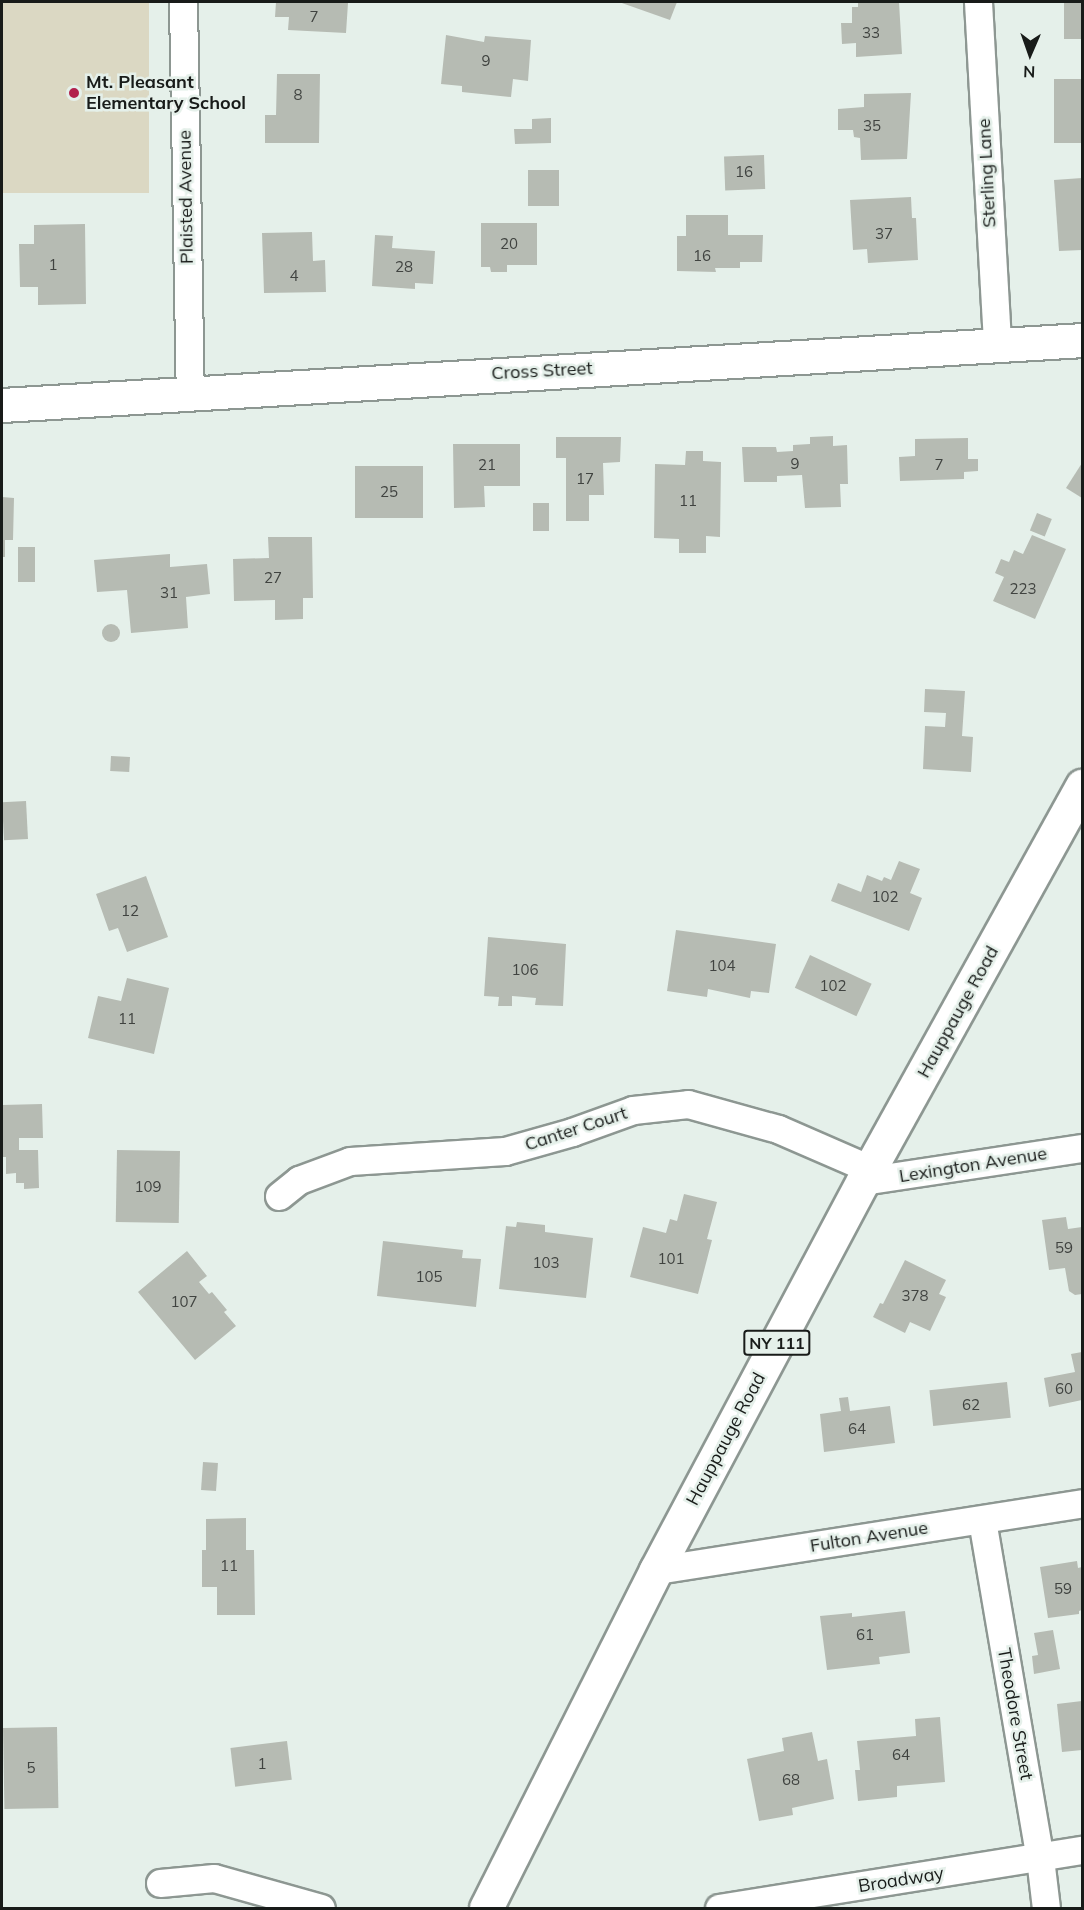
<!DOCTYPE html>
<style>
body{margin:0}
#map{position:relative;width:1084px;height:1910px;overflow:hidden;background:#e5f0ea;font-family:Mulish,sans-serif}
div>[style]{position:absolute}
.green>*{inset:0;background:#dbd8c3;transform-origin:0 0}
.building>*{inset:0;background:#b6bbb3;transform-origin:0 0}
.round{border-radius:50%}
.roads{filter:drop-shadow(2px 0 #8d9792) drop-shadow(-2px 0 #8d9792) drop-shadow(0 2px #8d9792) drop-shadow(0 -2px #8d9792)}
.minor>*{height:27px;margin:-13.5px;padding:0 13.5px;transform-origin:13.5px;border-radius:13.5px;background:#fff}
.tertiary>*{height:33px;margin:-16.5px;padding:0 16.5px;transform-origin:16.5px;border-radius:16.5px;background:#fff}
.primary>*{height:33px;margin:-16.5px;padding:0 16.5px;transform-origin:16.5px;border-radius:16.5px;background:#fff}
.dots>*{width:16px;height:16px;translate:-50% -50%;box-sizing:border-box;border:3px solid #e5f0ea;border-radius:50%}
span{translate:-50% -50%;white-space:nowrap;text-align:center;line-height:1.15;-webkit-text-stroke:5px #e5f0ea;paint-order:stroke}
.number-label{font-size:15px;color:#404340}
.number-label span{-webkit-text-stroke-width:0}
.shield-label span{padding:2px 4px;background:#e5f0ea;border:2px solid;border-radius:4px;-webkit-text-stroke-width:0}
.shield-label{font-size:16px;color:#181b19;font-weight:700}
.poi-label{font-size:18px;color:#181b19;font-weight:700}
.left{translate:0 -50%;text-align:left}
.street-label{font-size:18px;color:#181b19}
.frame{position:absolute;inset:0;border:3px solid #181b19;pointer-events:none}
.north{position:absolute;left:1000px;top:24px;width:60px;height:60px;-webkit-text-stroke:4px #e5f0ea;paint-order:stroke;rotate:182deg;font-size:16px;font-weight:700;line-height:24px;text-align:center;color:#181b19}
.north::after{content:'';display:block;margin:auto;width:21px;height:27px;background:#181b19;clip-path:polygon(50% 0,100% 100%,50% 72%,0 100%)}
</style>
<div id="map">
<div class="green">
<div style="left:2px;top:2px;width:147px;height:191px"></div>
</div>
<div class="building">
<div style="clip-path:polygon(276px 2px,348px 3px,346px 33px,288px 30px,289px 17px,275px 17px)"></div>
<div style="clip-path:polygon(619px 2px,677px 2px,670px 20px)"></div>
<div style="clip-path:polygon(858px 2px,899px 2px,902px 54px,856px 57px,856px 43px,842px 44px,841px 23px,852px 23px,852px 7px,858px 7px)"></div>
<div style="left:1064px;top:2px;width:18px;height:37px"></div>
<div style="clip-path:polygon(446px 35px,484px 42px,485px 36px,531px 40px,528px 81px,513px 79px,511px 97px,462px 92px,462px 86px,441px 84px)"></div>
<div style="clip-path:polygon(277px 74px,320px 74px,319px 143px,265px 143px,265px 115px,276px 115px)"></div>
<div style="left:1082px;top:79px;width:64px;height:28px;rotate:90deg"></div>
<div style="clip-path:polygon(911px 93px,907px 159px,861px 160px,860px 138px,854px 137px,853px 130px,838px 130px,838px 109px,864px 107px,864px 94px)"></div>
<div style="clip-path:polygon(551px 118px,551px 143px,515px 144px,514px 129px,532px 129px,532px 119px)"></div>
<div style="left:764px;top:155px;width:34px;height:40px;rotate:88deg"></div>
<div style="left:528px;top:170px;width:31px;height:36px"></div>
<div style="clip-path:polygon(1082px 178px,1082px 250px,1059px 251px,1054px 180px)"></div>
<div style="clip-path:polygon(911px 197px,912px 218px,916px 218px,918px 260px,868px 263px,867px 249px,853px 250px,850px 200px)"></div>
<div style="clip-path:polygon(686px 215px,728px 215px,728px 235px,763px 235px,762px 262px,740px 262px,740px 268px,715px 268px,716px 272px,677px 271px,677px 236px,686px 236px)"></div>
<div style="clip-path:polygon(481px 223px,537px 223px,537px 265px,507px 265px,507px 272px,491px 272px,490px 267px,481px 267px)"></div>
<div style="clip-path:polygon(85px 224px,86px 304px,38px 305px,38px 287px,20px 287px,19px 244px,34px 244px,34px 225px)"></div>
<div style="clip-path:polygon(312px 232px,313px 261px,325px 260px,326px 292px,264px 293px,262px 233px)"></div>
<div style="clip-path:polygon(375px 235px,393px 236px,392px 248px,435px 251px,433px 284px,415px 283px,415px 289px,372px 286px)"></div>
<div style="clip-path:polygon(833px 436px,833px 446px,847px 445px,848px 484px,840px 484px,841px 507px,805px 508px,802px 475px,777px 476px,777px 482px,744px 482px,742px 447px,776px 447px,777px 452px,793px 451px,793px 445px,810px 444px,810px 437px)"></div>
<div style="clip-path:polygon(556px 437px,621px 437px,620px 462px,603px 463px,604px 495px,589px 495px,589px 521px,566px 521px,566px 458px,556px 458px)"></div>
<div style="clip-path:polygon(968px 438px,968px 459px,978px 459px,978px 471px,964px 472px,964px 479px,900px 481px,899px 457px,915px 456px,915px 439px)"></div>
<div style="clip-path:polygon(453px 444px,520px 444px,520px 486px,484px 486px,485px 507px,454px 508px)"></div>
<div style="clip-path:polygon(686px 451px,703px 451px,703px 461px,721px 462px,720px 537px,706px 536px,706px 553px,679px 553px,679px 539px,654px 538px,655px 464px,685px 465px)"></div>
<div style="clip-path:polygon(1082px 463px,1082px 498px,1066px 488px)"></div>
<div style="left:355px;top:466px;width:68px;height:52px"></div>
<div style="clip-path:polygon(2px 497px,14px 498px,13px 540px,5px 540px,5px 557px,2px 557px)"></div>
<div style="left:533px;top:503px;width:16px;height:28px"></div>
<div style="left:1037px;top:513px;width:16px;height:19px;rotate:22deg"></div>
<div style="clip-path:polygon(1032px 535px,1066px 549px,1035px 619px,993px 601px,1004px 577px,995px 573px,1001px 559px,1009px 562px,1014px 550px,1023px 554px)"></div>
<div style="clip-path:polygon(268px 537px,312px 537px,313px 598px,303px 598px,303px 619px,275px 620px,275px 600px,234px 601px,233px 559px,269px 558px)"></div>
<div style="left:18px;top:547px;width:17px;height:35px"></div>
<div style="clip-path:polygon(170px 554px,170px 567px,207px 564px,210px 594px,186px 597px,188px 628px,131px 633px,127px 590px,97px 592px,94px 560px)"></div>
<div class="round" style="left:102px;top:624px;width:18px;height:18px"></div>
<div style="clip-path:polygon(925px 689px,965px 691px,962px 736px,973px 737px,971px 772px,923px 769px,925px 726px,945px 727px,946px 713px,924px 712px)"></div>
<div style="left:111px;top:756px;width:19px;height:15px;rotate:3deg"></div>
<div style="left:26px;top:801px;width:38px;height:24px;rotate:87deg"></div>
<div style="clip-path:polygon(899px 861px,920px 869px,910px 893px,922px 898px,909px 931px,831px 901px,838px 883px,861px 892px,867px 875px,882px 881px,884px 877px,891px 880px)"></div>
<div style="clip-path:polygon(146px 876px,168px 937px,127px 952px,118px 928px,109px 931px,96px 894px)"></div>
<div style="clip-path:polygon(676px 930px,776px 944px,769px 993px,751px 991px,750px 998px,708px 989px,707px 997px,667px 991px)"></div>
<div style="clip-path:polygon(488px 937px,566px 944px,563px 1006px,535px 1005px,536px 998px,512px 996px,512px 1006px,498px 1006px,499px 997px,484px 996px)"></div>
<div style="left:810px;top:955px;width:68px;height:36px;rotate:25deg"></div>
<div style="clip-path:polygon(127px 978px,169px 988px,154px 1054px,88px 1038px,98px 996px,121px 1001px)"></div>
<div style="clip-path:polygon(42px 1104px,43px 1138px,19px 1138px,19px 1150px,38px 1150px,39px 1188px,24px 1189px,24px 1183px,16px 1183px,16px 1173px,6px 1174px,6px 1157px,2px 1157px,2px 1105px)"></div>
<div style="left:117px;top:1150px;width:63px;height:72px;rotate:1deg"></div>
<div style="clip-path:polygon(684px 1194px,717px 1202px,707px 1239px,712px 1240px,698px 1294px,630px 1277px,643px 1227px,666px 1233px,670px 1219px,677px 1221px)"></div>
<div style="clip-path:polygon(1066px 1217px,1068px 1229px,1082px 1227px,1082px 1294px,1075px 1295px,1069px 1291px,1065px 1268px,1049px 1270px,1042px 1220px)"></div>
<div style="clip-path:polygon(517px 1222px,545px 1225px,545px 1232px,593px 1238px,586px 1298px,499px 1289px,506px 1226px,516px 1227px)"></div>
<div style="clip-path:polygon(383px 1241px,463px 1250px,462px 1258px,481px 1259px,476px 1307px,377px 1296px)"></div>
<div style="clip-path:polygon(187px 1251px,207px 1276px,199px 1282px,209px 1294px,212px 1292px,227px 1310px,224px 1312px,236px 1326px,195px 1360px,138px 1292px)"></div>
<div style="clip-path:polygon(905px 1260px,946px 1280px,939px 1294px,946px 1297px,930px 1331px,910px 1322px,905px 1333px,873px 1317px,880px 1303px,883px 1304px)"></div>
<div style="clip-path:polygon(1082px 1352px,1082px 1400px,1049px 1407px,1044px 1378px,1075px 1372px,1071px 1354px)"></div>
<div style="left:1007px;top:1382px;width:36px;height:78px;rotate:84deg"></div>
<div style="clip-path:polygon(848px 1397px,850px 1411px,890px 1406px,895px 1443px,824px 1452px,820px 1414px,841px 1411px,839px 1398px)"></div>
<div style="left:203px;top:1462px;width:15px;height:28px;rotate:4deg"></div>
<div style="clip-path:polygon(246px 1518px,246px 1550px,254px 1550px,255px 1615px,217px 1615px,217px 1587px,202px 1587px,202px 1550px,206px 1550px,206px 1519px)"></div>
<div style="clip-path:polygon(1077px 1561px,1078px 1568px,1082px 1567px,1082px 1610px,1079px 1611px,1079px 1614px,1048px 1618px,1040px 1567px)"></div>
<div style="clip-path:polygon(905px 1611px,910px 1653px,879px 1657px,880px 1664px,827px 1670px,820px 1616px,852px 1613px,852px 1617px)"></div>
<div style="clip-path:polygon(1053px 1630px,1060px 1669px,1034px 1674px,1032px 1656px,1038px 1655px,1034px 1633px)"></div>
<div style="clip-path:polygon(1082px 1701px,1082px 1750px,1062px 1752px,1057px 1704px)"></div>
<div style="clip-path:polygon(940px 1717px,945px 1782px,897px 1786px,897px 1797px,858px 1801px,855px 1770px,860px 1770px,857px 1741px,916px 1736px,915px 1719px)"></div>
<div style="left:57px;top:1727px;width:81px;height:54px;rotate:89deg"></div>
<div style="clip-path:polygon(812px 1732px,818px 1761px,827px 1759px,834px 1799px,792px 1808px,793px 1815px,759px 1821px,747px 1759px,784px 1751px,782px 1738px)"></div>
<div style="left:287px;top:1741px;width:39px;height:57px;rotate:83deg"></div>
</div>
<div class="roads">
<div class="minor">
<div style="left:183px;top:2px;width:390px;rotate:89deg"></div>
<div style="left:978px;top:2px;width:343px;rotate:86.8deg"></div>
<div style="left:863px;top:1181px;width:221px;rotate:-8.6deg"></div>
<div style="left:279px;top:1196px;width:26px;rotate:-39deg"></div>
<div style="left:299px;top:1180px;width:54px;rotate:-20.4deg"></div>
<div style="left:350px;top:1161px;width:155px;rotate:-3.7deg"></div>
<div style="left:505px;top:1151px;width:70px;rotate:-15.8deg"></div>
<div style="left:572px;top:1132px;width:65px;rotate:-19.8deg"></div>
<div style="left:633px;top:1110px;width:55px;rotate:-6.2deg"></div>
<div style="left:688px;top:1104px;width:93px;rotate:15.5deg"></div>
<div style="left:778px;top:1129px;width:100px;rotate:23.5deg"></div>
<div style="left:982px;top:1520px;width:343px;rotate:80.3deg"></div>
<div style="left:1040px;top:1858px;width:50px;rotate:83.2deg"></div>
<div style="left:656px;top:1570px;width:431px;rotate:-8.9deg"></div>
<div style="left:160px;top:1883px;width:54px;rotate:-5.3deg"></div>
<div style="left:214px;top:1878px;width:111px;rotate:15.7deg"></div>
<div style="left:719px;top:1908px;width:368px;rotate:-9.1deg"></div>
</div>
<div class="tertiary">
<div style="left:2px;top:405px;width:1082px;rotate:-3.44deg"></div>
</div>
<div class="primary">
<div style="left:486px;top:1908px;width:378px;rotate:-63.3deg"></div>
<div style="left:656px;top:1570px;width:441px;rotate:-62deg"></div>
<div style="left:863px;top:1181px;width:452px;rotate:-61deg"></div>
</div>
</div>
<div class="dots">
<div style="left:74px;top:93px;background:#b2214c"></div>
</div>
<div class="number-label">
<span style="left:314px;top:17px">7</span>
<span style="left:871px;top:33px">33</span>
<span style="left:486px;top:61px">9</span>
<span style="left:298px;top:95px">8</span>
<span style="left:872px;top:126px">35</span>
<span style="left:744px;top:172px">16</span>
<span style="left:884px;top:234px">37</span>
<span style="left:509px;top:244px">20</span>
<span style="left:702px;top:256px">16</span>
<span style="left:53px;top:265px">1</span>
<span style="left:404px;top:267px">28</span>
<span style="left:294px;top:276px">4</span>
<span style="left:795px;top:464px">9</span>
<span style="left:487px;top:465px">21</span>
<span style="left:939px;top:465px">7</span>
<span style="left:585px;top:479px">17</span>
<span style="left:389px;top:492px">25</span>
<span style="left:688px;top:501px">11</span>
<span style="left:273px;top:578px">27</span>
<span style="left:1023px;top:589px">223</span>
<span style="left:169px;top:593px">31</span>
<span style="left:885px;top:897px">102</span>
<span style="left:130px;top:911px">12</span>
<span style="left:722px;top:966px">104</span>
<span style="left:525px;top:970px">106</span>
<span style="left:833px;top:986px">102</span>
<span style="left:127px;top:1019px">11</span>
<span style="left:148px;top:1187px">109</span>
<span style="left:1064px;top:1248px">59</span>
<span style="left:671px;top:1259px">101</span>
<span style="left:546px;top:1263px">103</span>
<span style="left:429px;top:1277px">105</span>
<span style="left:915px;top:1296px">378</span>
<span style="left:184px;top:1302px">107</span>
<span style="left:1064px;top:1389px">60</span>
<span style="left:971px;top:1405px">62</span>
<span style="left:857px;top:1429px">64</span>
<span style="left:229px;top:1566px">11</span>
<span style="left:1063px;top:1589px">59</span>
<span style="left:865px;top:1635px">61</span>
<span style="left:901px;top:1755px">64</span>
<span style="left:262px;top:1764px">1</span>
<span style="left:31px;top:1768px">5</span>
<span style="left:791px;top:1780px">68</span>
</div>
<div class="shield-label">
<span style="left:777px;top:1343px">NY 111</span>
</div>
<div class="poi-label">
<span class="left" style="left:86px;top:93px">Mt. Pleasant<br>Elementary School</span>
</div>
<div class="street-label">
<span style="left:987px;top:173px;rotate:-93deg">Sterling Lane</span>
<span style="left:186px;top:197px;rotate:-91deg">Plaisted Avenue</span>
<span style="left:542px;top:371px;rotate:-3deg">Cross Street</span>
<span style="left:958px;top:1012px;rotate:-61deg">Hauppauge Road</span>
<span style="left:576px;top:1129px;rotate:-18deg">Canter Court</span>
<span style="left:973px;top:1165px;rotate:-9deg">Lexington Avenue</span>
<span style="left:726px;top:1439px;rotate:-62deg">Hauppauge Road</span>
<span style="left:869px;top:1537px;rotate:-9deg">Fulton Avenue</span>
<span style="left:1015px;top:1714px;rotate:80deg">Theodore Street</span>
<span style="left:901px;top:1880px;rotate:-9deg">Broadway</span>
</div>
<div class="frame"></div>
<div class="north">N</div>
</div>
